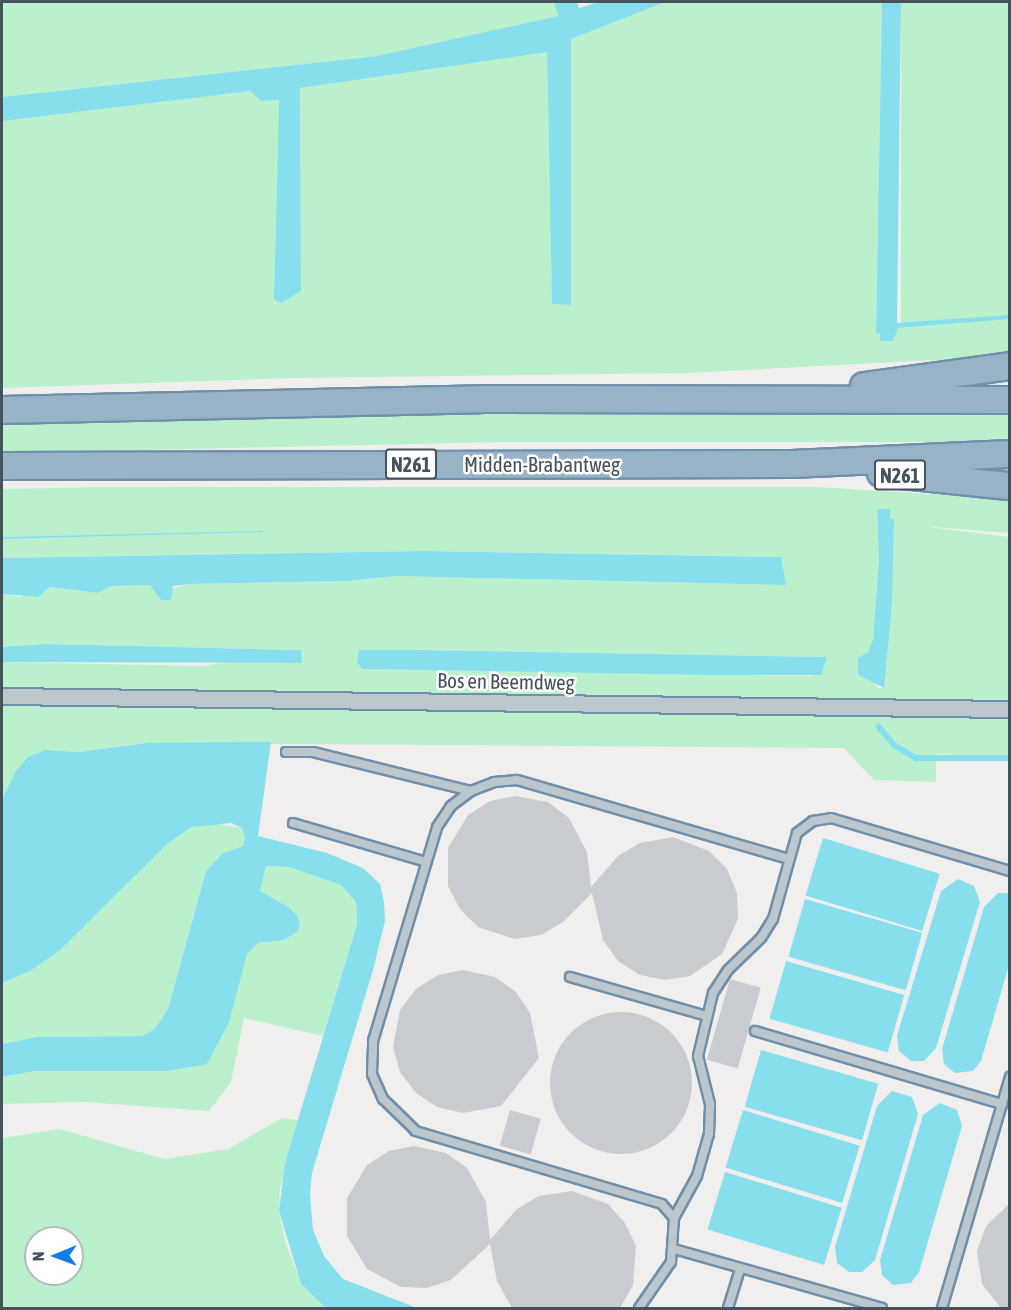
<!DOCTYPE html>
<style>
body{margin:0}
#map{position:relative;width:1011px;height:1310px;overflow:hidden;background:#f1eeee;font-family:"Asap Condensed",sans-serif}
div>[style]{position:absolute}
.green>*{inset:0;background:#bbf0cc;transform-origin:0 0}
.water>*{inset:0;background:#87dfee;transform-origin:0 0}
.stream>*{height:6px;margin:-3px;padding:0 3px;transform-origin:3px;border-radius:3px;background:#87dfee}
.building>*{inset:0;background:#c8ccd1;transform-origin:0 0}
.round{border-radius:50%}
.roads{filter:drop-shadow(2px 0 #708faa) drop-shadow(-2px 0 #708faa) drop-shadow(0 2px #708faa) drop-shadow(0 -2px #708faa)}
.service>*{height:8px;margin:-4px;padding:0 4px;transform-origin:4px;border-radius:4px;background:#bcc7ce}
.minor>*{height:15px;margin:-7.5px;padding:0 7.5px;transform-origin:7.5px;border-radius:7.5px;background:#bcc7ce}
.trunk>*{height:26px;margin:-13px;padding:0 13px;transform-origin:13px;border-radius:13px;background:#98b2c6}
span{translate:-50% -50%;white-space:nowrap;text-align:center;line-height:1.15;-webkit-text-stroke:5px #fff;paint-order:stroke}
.shield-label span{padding:2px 4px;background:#fff;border:2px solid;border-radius:4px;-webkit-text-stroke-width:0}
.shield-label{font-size:20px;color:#46535c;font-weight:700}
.street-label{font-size:21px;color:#46535c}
.frame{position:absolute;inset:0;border:3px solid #46535c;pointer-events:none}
.north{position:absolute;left:24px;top:1226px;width:60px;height:60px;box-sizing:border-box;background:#fff;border:2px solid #b5babe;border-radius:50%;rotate:269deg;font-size:16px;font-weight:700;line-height:24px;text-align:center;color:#46535c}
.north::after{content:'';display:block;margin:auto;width:21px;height:27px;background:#147ce5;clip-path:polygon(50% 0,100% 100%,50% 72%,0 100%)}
</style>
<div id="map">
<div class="green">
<div style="clip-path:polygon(2px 2px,554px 2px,558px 16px,377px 56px,2px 97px)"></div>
<div style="clip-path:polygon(665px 2px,882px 2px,876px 333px,893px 341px,897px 328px,1009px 319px,1009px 356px,687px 373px,291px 378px,2px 388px,2px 119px,250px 91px,261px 101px,279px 100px,274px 298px,301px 290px,300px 88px,547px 51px,552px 304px,570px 305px,571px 39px)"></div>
<div style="left:901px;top:2px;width:108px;height:321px"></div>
<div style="clip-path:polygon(523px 411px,1009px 412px,1010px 442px,503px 442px,2px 453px,2px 422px)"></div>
<div style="clip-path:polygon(evenodd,102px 487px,817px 487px,1009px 499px,1009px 533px,920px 526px,1009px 537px,1009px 706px,877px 699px,291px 695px,2px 688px,2px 662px,203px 666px,301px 650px,45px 644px,2px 647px,2px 594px,21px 597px,49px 587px,98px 593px,111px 586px,150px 585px,158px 593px,188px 584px,348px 581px,395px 576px,786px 585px,780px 557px,424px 551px,2px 558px,2px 539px,263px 532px,2px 537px,2px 489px,102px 487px,877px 509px,889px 509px,889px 519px,894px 519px,883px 688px,878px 688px,858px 658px,868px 652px,873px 639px,879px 560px,877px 509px,102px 487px,416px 650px,827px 657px,827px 658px,812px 676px,363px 669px,357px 665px,416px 650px)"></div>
<div style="clip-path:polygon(2px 702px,1009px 717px,1009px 757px,936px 754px,936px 782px,874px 780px,844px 748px,147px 743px,79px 752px,45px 750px,28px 757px,2px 800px)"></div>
<div style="clip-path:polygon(213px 823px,242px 828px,245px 838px,243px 846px,223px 853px,206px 871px,168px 1009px,154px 1030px,141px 1036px,37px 1037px,2px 1044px,2px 983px,30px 971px,167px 844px,192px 827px)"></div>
<div style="clip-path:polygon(266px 866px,289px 867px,341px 885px,356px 902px,357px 924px,323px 1036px,244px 1018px,231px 1082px,209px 1111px,85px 1102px,2px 1104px,2px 1077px,34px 1071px,99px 1070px,239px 980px,247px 954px,257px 943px,284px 940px,297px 932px,260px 891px)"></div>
<div style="clip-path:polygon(evenodd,282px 1118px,298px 1120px,280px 1189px,279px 1211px,285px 1241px,301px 1284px,326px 1308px,2px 1308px,2px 1138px,60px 1129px,164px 1159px,228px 1149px,282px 1118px,36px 1238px,72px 1238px,72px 1274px,36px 1274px,36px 1238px)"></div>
</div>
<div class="water">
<div style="clip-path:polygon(554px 2px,577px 2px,579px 8px,599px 2px,665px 2px,571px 39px,571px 305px,552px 304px,547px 52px,300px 88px,301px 291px,281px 303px,274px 299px,279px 100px,261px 101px,250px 91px,2px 121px,2px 97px,377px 56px,558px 16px)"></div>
<div style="clip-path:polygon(882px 2px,901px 2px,897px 323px,1009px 315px,1009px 319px,898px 328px,893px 341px,880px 341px,880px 334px,876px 333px)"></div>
<div style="clip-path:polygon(877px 509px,890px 509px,890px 519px,894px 519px,892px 603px,884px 688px,858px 675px,858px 658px,868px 652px,873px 639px,879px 560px)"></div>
<div style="clip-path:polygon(263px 531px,263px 532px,2px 539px,2px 537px)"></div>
<div style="clip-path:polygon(424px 551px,781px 557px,786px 585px,395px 576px,348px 581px,188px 584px,173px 586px,171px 600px,161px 600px,150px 585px,111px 586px,98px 593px,49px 587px,38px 597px,2px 594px,2px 558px)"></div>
<div style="clip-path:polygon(45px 644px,301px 650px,302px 663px,2px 662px,2px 647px)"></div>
<div style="clip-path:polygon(359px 650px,416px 650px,827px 657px,821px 675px,718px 675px,362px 669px,357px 663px)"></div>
<div style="clip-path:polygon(271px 742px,258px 836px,327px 853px,363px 868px,380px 884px,384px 902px,385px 921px,373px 970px,312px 1173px,310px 1194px,313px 1230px,324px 1256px,343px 1279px,417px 1308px,326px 1308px,301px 1284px,279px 1211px,285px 1163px,357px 924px,356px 902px,341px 885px,289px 867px,266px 866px,260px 891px,288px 907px,297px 915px,300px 925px,297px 932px,284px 940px,258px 943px,247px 954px,229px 1022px,207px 1064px,167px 1071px,34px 1071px,2px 1077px,2px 1044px,37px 1037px,141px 1036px,154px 1030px,168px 1009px,206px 871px,223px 853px,243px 846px,245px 838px,242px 828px,231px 823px,192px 827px,167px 844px,60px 950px,30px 971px,2px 983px,2px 800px,16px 771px,28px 757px,45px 750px,79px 752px,147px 743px)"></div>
<div style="left:823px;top:838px;width:122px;height:60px;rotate:17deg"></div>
<div style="clip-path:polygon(958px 879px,974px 886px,980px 902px,936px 1048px,924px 1061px,911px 1061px,899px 1051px,897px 1036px,941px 891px)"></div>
<div style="clip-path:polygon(998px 893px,1009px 893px,1009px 965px,981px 1061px,973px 1071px,955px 1073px,944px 1064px,942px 1049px,984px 907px)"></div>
<div style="left:805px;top:899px;width:122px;height:60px;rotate:16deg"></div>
<div style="left:786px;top:961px;width:123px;height:60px;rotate:16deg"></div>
<div style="left:761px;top:1050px;width:122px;height:59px;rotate:16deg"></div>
<div style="clip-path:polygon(892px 1091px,912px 1097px,918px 1114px,875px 1260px,862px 1272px,849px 1272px,837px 1263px,835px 1247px,877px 1106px)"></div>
<div style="clip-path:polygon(940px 1103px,957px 1110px,962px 1126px,919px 1272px,911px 1283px,893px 1285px,882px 1275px,880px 1260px,923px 1115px)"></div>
<div style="left:743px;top:1110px;width:122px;height:60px;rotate:17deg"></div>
<div style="left:725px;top:1172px;width:122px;height:60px;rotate:17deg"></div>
</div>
<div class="stream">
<div style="left:879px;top:727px;width:23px;rotate:50deg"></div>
<div style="left:894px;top:745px;width:26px;rotate:31deg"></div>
<div style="left:916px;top:758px;width:94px"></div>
</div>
<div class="building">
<div style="clip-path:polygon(515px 796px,548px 802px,569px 818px,587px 852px,591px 887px,618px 856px,640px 843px,673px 837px,709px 851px,727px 869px,737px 893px,738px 919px,722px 954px,690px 976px,665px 980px,640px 975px,618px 961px,603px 940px,592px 893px,563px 922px,541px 935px,515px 939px,478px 927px,460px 909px,448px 886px,448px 848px,468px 815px,490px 801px)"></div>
<div style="clip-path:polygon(463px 970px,495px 977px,516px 992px,530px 1013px,539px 1058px,501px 1106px,463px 1113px,437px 1107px,416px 1093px,400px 1072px,393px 1047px,400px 1010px,416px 989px,438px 975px)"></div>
<div style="left:730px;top:979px;width:32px;height:84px;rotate:16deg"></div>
<div class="round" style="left:550px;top:1012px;width:142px;height:142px"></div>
<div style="left:510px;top:1110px;width:32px;height:37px;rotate:16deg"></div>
<div style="clip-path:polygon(414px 1146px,446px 1153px,467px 1168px,486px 1202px,490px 1240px,517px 1209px,539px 1196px,572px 1191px,608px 1204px,625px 1223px,636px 1246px,633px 1285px,620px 1308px,512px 1308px,497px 1281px,490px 1244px,451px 1280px,427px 1288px,401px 1287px,367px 1269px,347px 1236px,347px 1198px,367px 1165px,389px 1151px)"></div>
<div style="clip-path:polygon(1010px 1203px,1010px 1308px,1001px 1308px,982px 1284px,977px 1251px,986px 1226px)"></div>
</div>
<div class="roads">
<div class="service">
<div style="left:286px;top:752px;width:27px"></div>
<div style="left:313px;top:752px;width:163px;rotate:13.9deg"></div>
<div style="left:293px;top:823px;width:139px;rotate:16.3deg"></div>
<div style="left:570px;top:977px;width:142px;rotate:15.9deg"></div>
<div style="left:755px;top:1031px;width:258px;rotate:16.5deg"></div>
<div style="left:674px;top:1218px;width:18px;rotate:-131deg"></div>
<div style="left:662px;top:1204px;width:257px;rotate:-163.5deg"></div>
<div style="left:416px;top:1131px;width:46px;rotate:-135.9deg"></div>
<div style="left:383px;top:1099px;width:27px;rotate:-114deg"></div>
<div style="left:372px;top:1074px;width:33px;rotate:-88deg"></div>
<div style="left:373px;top:1041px;width:223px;rotate:-73.3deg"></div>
<div style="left:437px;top:827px;width:25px;rotate:-56deg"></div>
<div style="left:451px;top:806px;width:25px;rotate:-37deg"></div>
<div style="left:471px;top:791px;width:25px;rotate:-21deg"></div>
<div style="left:494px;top:782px;width:23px;rotate:-5deg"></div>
<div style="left:517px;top:780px;width:283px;rotate:16.2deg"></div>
<div style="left:674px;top:1249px;width:216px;rotate:15.8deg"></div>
<div style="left:639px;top:1308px;width:56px;rotate:-55.2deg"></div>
<div style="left:671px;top:1262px;width:44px;rotate:-86.1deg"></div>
<div style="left:674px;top:1218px;width:48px;rotate:-61.3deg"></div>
<div style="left:697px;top:1176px;width:44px;rotate:-74.1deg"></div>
<div style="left:709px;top:1134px;width:30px;rotate:-88deg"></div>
<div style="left:710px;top:1104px;width:49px;rotate:-104deg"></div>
<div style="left:698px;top:1056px;width:65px;rotate:-76.6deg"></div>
<div style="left:713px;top:993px;width:27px;rotate:-57deg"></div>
<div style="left:728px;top:970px;width:46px;rotate:-44.1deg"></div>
<div style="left:761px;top:938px;width:22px;rotate:-58deg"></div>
<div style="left:773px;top:919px;width:89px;rotate:-74.4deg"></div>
<div style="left:797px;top:833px;width:20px;rotate:-37deg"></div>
<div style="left:813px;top:821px;width:18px;rotate:-9deg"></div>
<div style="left:831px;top:818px;width:187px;rotate:16.5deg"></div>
<div style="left:728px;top:1308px;width:41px;rotate:-72.9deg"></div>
<div style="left:942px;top:1308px;width:241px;rotate:-73.6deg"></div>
</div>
<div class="minor">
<div style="left:2px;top:696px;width:1008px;rotate:0.74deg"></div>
</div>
<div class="trunk">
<div style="left:864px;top:386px;width:147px;rotate:-7.8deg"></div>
<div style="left:2px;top:410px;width:479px;rotate:-1.3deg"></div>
<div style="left:481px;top:399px;width:529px;rotate:0.11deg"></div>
<div style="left:2px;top:466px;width:790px;rotate:-0.15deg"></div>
<div style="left:792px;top:464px;width:218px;rotate:-2.6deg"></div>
<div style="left:881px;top:473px;width:130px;rotate:5.8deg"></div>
</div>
</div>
<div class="shield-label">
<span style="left:411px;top:464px">N261</span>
<span style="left:900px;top:475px">N261</span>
</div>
<div class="street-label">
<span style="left:542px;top:464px">Midden-Brabantweg</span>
<span style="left:506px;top:681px;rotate:1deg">Bos en Beemdweg</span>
</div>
<div class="frame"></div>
<div class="north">N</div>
</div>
